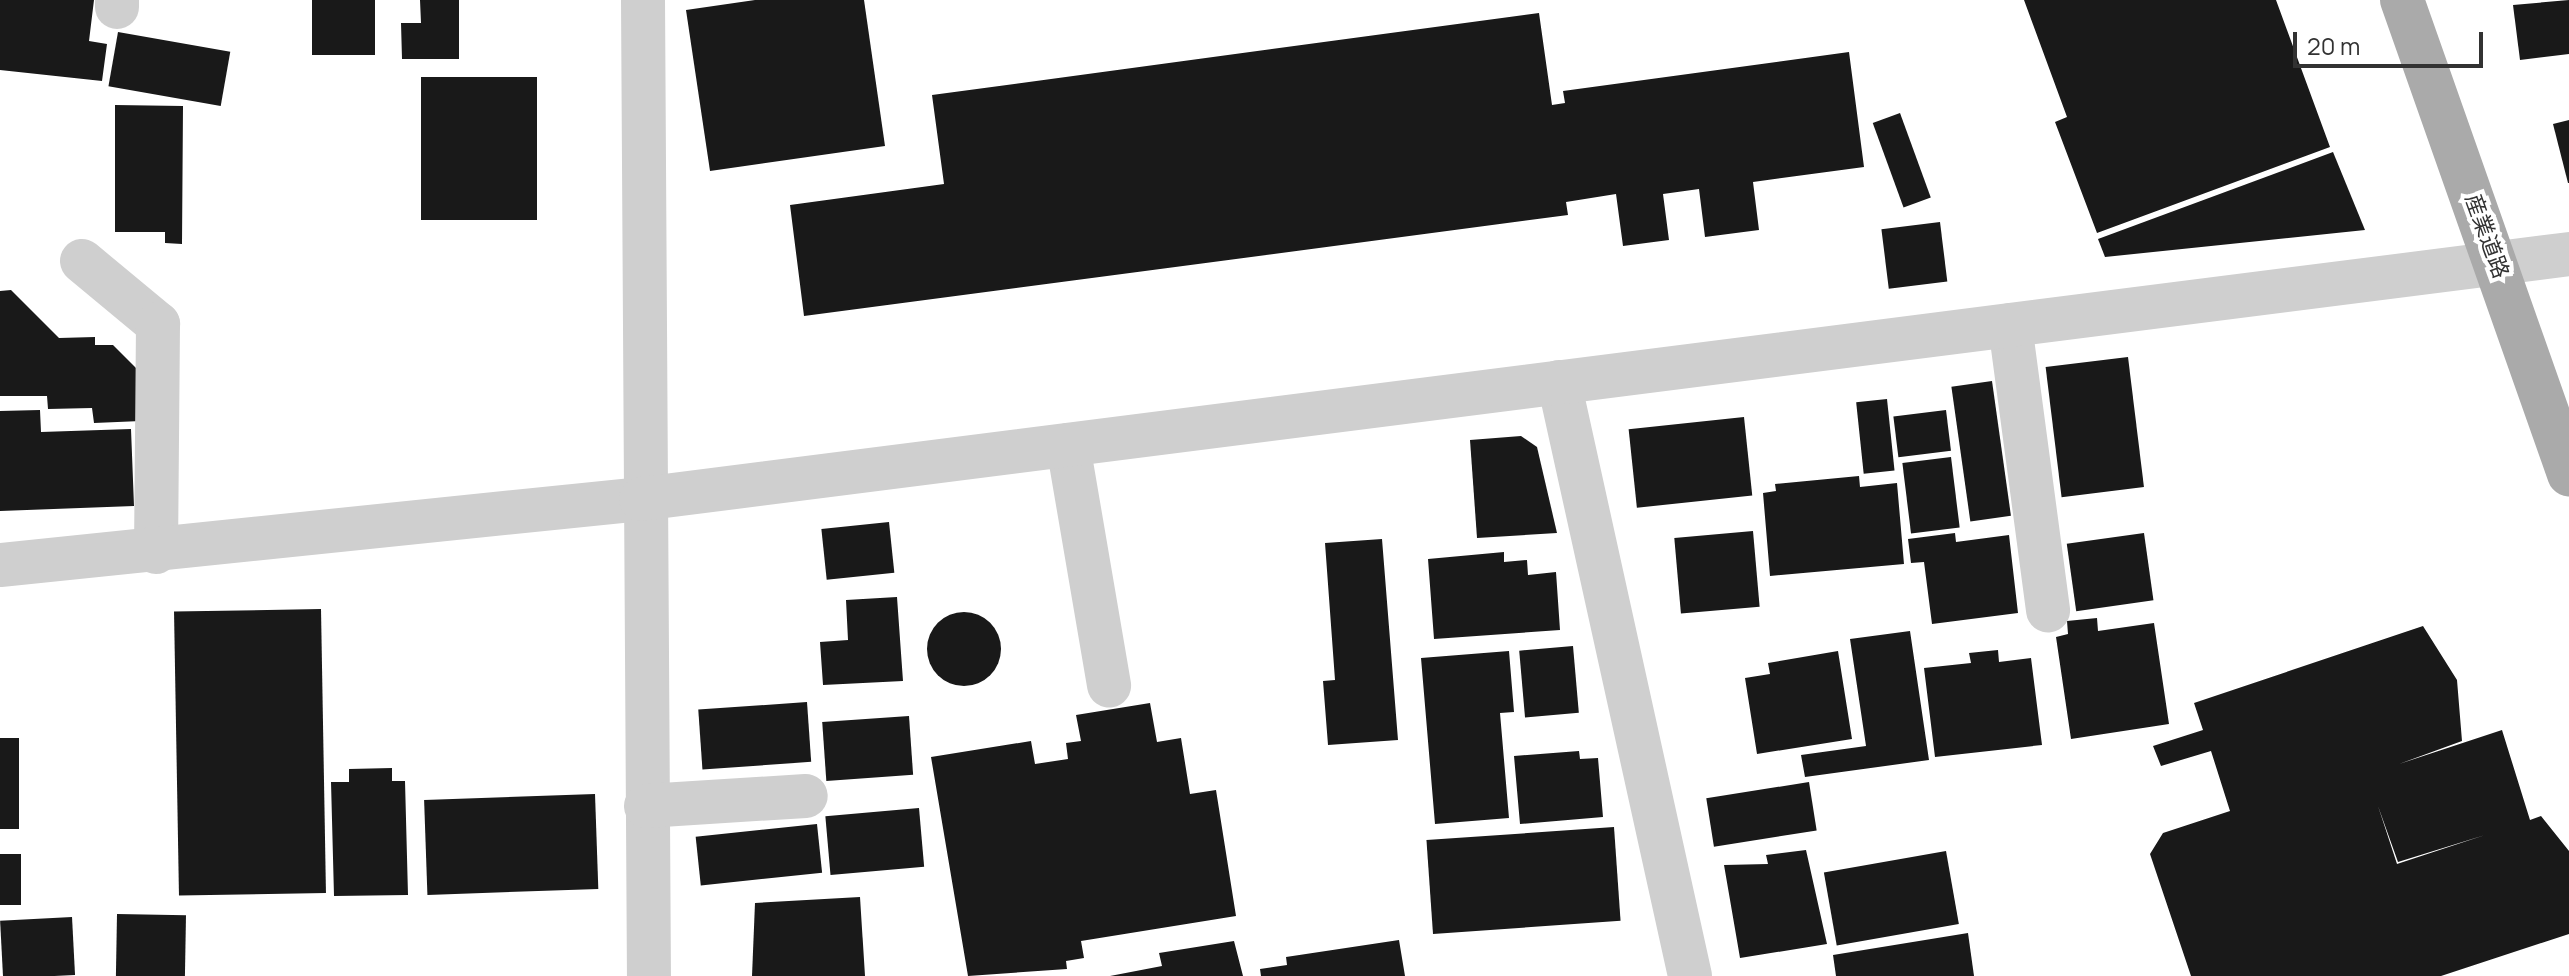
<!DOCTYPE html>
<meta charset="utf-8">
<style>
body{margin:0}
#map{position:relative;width:2569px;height:976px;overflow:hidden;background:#fff;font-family:Manrope,"Noto Sans JP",sans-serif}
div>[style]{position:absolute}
.building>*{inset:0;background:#191919;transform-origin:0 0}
.round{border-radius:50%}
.minor>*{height:44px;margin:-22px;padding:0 22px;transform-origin:22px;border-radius:22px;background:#cfcfcf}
.major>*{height:44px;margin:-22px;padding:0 22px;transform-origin:22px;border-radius:22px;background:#aaa}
span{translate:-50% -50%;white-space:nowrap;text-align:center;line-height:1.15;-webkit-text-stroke:8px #fff;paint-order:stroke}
.street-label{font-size:22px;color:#323232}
.scale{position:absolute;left:2293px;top:32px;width:190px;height:36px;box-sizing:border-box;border:4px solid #323232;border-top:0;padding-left:10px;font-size:24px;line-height:28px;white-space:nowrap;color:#323232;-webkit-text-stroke:6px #fff;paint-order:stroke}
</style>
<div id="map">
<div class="building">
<div style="clip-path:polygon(0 0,94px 0,89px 41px,107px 44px,102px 81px,0 70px)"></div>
<div style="left:312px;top:0;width:63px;height:55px"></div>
<div style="clip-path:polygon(420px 0,459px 0,459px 59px,402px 59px,401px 23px,421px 23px)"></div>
<div style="clip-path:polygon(755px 0,864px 0,885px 146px,710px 171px,686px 10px)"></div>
<div style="clip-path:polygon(2024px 0,2276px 0,2330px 147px,2097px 233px,2055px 122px,2067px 117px)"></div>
<div style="clip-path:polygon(2569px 0,2569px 54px,2520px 60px,2513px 5px)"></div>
<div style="clip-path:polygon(1539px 13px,1552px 105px,1565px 103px,1563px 91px,1849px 52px,1864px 167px,1753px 182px,1759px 230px,1705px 237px,1699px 189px,1663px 194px,1669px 240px,1623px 246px,1616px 194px,1566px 202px,1568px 215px,804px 316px,790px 205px,944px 184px,932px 95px)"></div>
<div style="left:118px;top:32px;width:114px;height:55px;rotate:10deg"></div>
<div style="left:537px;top:77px;width:143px;height:116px;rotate:90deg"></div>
<div style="clip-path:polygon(115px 105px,183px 106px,182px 244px,165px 243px,165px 232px,115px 232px)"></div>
<div style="left:1900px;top:113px;width:90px;height:29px;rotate:70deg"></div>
<div style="clip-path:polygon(2569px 120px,2569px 183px,2568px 183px,2553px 124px)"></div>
<div style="clip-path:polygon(2333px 152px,2365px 230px,2105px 257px,2098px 239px)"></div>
<div style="left:1940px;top:222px;width:60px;height:59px;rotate:83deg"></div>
<div style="clip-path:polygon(11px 290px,59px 338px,95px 337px,95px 345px,113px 345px,140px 372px,141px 421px,94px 423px,92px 408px,48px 409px,47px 396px,0 396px,0 291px)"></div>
<div style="left:2128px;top:357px;width:131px;height:83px;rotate:83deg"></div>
<div style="left:1992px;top:381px;width:136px;height:41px;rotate:82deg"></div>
<div style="left:1887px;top:399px;width:72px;height:31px;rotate:84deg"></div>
<div style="clip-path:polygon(40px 410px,41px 432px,131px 429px,134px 506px,0 511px,0 411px)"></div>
<div style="left:1946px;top:410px;width:41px;height:53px;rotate:83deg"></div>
<div style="left:1744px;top:417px;width:79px;height:116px;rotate:84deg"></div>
<div style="clip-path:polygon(1521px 436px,1537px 447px,1557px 533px,1477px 538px,1470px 440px)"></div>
<div style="left:1951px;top:457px;width:71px;height:49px;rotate:83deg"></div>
<div style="clip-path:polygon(1859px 476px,1860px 487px,1897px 483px,1904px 564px,1770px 576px,1763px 493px,1776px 491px,1775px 484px)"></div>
<div style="left:889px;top:522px;width:51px;height:68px;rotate:84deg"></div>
<div style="left:1753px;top:531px;width:76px;height:79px;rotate:85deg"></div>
<div style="clip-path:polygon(1955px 533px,1956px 542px,2009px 535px,2018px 613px,1932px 624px,1924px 562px,1911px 563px,1908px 539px)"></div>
<div style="left:2144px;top:533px;width:68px;height:78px;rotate:82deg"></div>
<div style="clip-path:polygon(1382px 539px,1398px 740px,1328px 745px,1323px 681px,1335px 680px,1325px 543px)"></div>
<div style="clip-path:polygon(1504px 552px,1504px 562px,1527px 560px,1528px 575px,1556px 572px,1560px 630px,1434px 639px,1428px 559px)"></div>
<div style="clip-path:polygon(897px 597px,903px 681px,823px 685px,820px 642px,848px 640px,846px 600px)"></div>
<div style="left:321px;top:609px;width:284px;height:147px;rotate:89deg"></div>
<div class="round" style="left:927px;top:612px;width:74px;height:74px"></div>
<div style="clip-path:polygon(2097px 618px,2098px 631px,2154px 623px,2169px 724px,2071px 739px,2056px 637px,2068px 634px,2067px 621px)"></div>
<div style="clip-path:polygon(evenodd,2423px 626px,2457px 680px,2462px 741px,2399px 764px,2502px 730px,2530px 820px,2541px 816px,2569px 851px,2569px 934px,2441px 976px,2191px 976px,2150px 854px,2163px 833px,2230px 811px,2211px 751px,2161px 766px,2153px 746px,2203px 730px,2194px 703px,2423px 626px,2378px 806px,2398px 862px,2485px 835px,2397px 864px,2378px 806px)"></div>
<div style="clip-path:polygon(1910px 631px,1929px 760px,1805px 777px,1801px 755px,1866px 746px,1850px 639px)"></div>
<div style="left:1573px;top:646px;width:67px;height:54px;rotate:85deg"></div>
<div style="clip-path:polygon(1998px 650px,1999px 662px,2031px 658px,2042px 745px,1935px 757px,1924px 668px,1971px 663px,1969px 653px)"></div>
<div style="clip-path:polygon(1509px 651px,1514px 712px,1500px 713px,1509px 818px,1435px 824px,1421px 658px)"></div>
<div style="clip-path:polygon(1838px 651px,1852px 739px,1757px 754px,1745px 678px,1770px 674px,1768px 663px)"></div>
<div style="left:807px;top:702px;width:60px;height:109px;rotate:86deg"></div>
<div style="clip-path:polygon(1150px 703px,1157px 742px,1181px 738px,1190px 794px,1216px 790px,1236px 916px,1081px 941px,1084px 958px,1066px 961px,1067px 969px,968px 976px,931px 757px,1031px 741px,1035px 764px,1068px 759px,1066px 743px,1081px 741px,1076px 715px)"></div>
<div style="left:909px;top:716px;width:59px;height:87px;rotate:86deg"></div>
<div style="left:0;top:738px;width:19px;height:91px"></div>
<div style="clip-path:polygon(1579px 751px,1580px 759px,1598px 758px,1603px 817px,1520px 824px,1514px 756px)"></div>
<div style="clip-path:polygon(392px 768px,392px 781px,405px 781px,408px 895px,334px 896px,331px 782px,349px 782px,349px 769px)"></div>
<div style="left:1809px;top:782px;width:49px;height:104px;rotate:81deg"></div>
<div style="left:595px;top:794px;width:95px;height:171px;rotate:88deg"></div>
<div style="left:919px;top:808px;width:59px;height:94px;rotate:85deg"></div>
<div style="left:817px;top:824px;width:49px;height:122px;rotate:84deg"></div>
<div style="left:1614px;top:827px;width:94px;height:188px;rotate:86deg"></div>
<div style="clip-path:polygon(1806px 850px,1827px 944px,1740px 958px,1724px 865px,1768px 864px,1766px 855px)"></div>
<div style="left:1946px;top:851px;width:74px;height:124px;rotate:80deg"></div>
<div style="left:0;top:854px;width:21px;height:51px"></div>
<div style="clip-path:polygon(860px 897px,865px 976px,752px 976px,755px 903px)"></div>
<div style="left:117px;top:914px;width:69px;height:62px;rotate:1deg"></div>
<div style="left:72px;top:917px;width:58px;height:72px;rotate:87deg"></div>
<div style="clip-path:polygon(1968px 933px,1974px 976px,1836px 976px,1833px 955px)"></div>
<div style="clip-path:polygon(1399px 940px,1405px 976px,1261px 976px,1260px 969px,1287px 965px,1286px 957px)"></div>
<div style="clip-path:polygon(1234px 941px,1243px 976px,1110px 976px,1162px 966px,1159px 953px)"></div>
</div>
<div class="minor">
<div style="left:643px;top:0;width:976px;rotate:89.65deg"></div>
<div style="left:117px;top:7px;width:7px;rotate:-90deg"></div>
<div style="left:82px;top:261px;width:99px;rotate:39.7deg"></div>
<div style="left:158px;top:324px;width:228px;rotate:90.5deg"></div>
<div style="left:2010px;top:325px;width:288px;rotate:82.4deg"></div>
<div style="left:1559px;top:382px;width:608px;rotate:77.56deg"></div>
<div style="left:1068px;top:445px;width:244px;rotate:80.3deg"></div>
<div style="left:0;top:565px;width:644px;rotate:-5.88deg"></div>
<div style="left:641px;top:499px;width:1944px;rotate:-7.24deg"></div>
<div style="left:646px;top:806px;width:160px;rotate:-3.6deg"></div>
</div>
<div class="major">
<div style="left:2402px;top:0;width:503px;rotate:70.59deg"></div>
</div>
<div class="street-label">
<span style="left:2487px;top:236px;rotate:70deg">産業道路</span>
</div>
<div class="scale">20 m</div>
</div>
